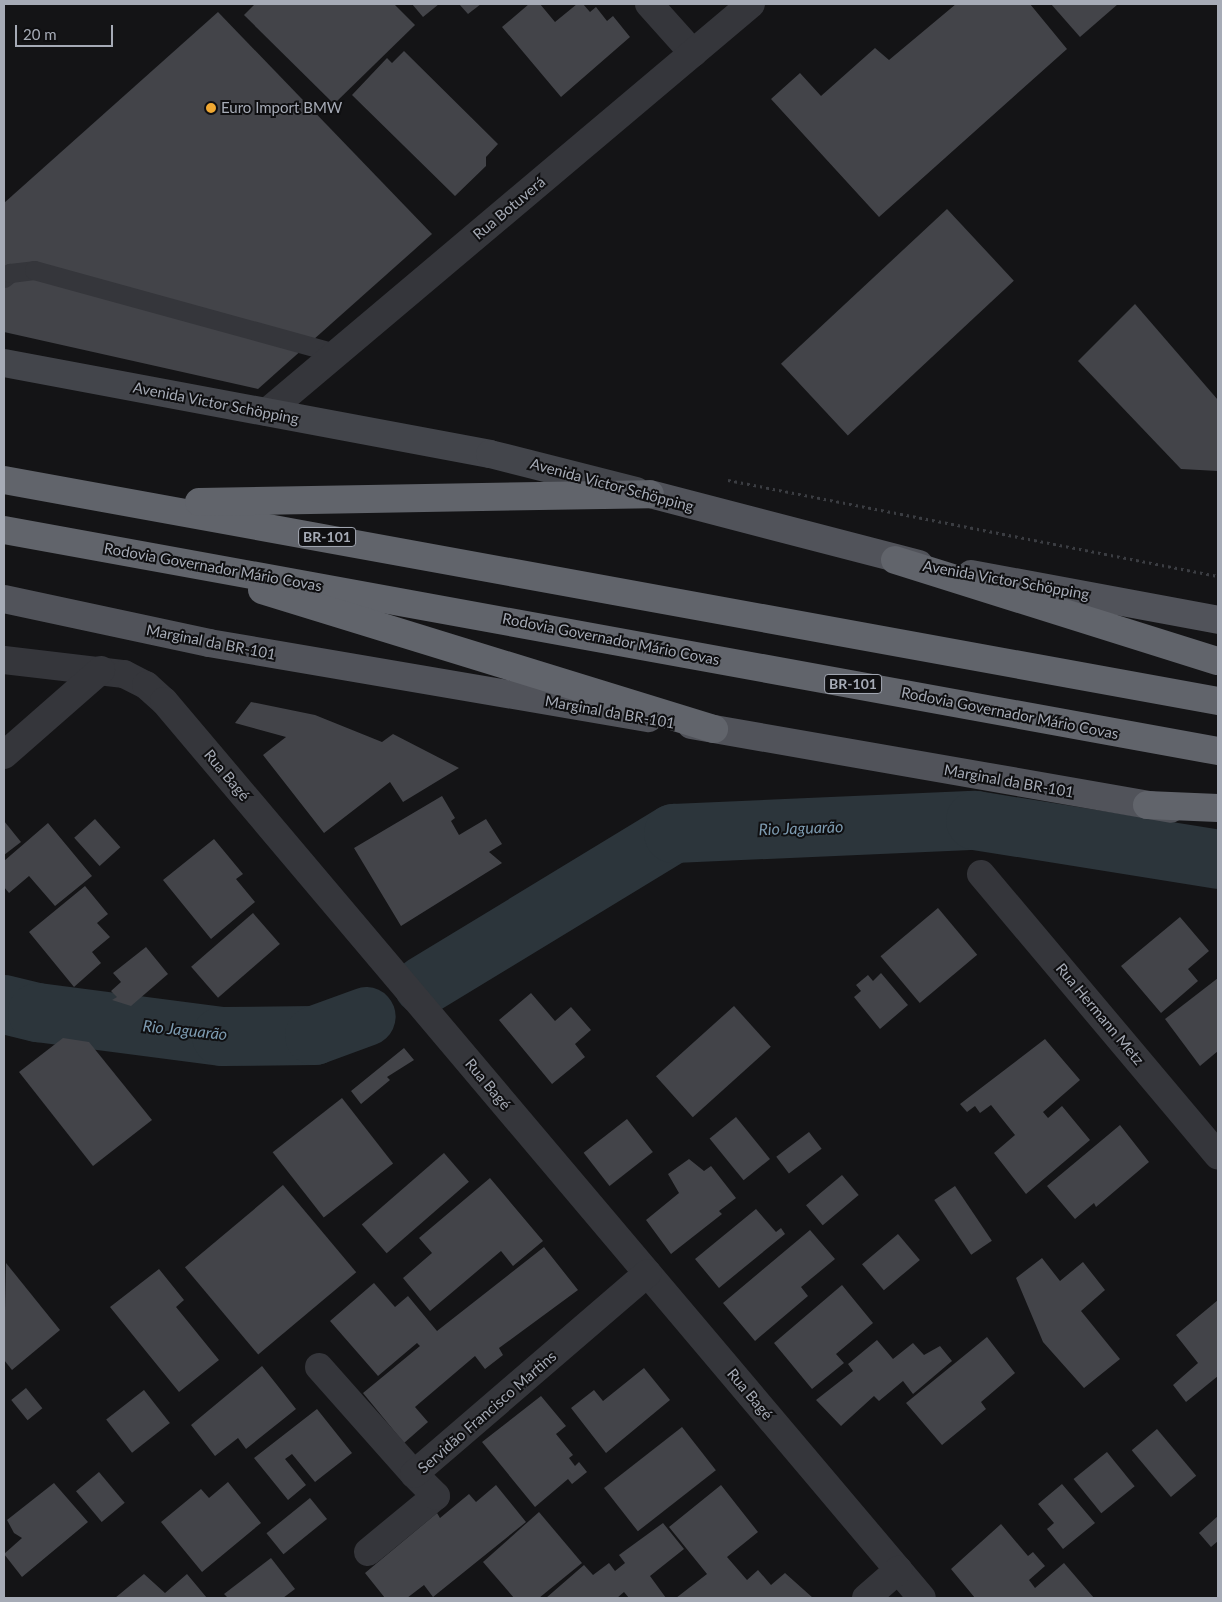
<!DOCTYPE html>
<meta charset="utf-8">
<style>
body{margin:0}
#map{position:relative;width:1222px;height:1602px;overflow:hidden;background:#141416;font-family:Lato,sans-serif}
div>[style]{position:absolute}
.river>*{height:59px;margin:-29.5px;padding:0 29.5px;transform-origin:29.5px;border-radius:29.5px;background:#2c353b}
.building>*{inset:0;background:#434449;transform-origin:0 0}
.path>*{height:3px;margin-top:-1.5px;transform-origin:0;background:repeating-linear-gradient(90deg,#3b3d42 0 2.5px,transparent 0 6.5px)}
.lane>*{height:19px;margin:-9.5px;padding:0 9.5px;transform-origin:9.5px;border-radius:9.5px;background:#35363b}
.street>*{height:28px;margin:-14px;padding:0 14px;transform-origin:14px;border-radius:14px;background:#35363b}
.secondary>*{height:28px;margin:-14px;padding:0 14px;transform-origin:14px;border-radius:14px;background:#43454b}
.primary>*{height:28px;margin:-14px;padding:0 14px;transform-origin:14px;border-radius:14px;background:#51535a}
.highway>*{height:28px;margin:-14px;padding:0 14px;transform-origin:14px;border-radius:14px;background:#61646b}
.dots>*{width:14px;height:14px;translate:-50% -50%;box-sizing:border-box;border:2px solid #0f0f11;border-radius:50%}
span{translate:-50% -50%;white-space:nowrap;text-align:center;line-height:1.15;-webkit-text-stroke:4px #0f0f11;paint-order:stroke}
.shield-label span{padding:1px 4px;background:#0f0f11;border:1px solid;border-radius:4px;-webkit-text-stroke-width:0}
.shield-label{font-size:14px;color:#a6abb6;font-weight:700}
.poi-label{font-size:15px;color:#a6abb6}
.left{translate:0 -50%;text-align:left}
.street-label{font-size:15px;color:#a6abb6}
.water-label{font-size:16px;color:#7d9bb1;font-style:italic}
.frame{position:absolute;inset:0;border:5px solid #a6abb6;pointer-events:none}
.scale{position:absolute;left:15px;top:25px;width:98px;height:22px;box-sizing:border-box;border:2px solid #a6abb6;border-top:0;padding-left:6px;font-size:15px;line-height:18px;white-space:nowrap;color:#a6abb6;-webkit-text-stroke:4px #0f0f11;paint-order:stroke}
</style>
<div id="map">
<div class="river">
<div style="left:423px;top:985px;width:293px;rotate:-31.3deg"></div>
<div style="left:673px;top:833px;width:302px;rotate:-2.5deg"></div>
<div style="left:975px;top:820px;width:246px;rotate:9.1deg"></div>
<div style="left:4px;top:1004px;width:34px;rotate:14deg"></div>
<div style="left:37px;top:1012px;width:186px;rotate:7.4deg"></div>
<div style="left:221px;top:1036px;width:93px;rotate:-0.6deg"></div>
<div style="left:314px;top:1035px;width:55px;rotate:-20.1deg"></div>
</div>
<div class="building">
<div style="clip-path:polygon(255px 4px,394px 4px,415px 25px,334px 104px,244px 15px)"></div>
<div style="clip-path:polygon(412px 4px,439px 4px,423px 17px)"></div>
<div style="clip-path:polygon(459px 4px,481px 4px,468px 14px)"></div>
<div style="clip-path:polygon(529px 4px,540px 4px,555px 22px,577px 4px,583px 4px,590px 12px,596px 7px,607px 21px,613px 16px,630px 37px,561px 97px,502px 27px)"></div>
<div style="clip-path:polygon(956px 4px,1030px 4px,1067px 49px,879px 217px,771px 99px,800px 73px,821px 96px,875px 48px,889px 60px)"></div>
<div style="clip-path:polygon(1051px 4px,1118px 4px,1080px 37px)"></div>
<div style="clip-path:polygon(218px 12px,432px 234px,258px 389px,4px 332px,4px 203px)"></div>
<div style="clip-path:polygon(404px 51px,498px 144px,486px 157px,486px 166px,455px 196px,352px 95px,387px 58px,392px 63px)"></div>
<div style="left:947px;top:209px;width:98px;height:227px;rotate:47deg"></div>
<div style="clip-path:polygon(1135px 304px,1218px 400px,1218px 471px,1181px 469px,1078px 361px)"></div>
<div style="clip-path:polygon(251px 702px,315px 715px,382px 742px,393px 734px,459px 768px,403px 802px,390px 782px,324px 833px,263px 755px,286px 737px,235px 723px)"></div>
<div style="clip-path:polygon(442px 796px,455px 818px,451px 821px,459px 835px,486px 819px,502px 844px,489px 852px,502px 863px,401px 926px,354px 848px)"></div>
<div style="left:95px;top:819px;width:38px;height:28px;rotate:48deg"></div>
<div style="clip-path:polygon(4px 821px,21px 842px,4px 855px)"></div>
<div style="clip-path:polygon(48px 823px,92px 876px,55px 906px,29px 876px,9px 893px,4px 887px,4px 861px)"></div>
<div style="clip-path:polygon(214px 839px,243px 874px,236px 879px,255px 902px,211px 939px,163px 880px)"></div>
<div style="clip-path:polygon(85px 886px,108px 914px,97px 923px,110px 937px,92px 952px,101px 963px,74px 987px,29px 932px)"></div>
<div style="left:938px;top:908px;width:61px;height:75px;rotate:50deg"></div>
<div style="left:253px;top:913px;width:41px;height:82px;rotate:49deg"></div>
<div style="clip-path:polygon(1180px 917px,1209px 951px,1188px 969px,1198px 981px,1161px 1013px,1121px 966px)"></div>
<div style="clip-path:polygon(146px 947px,168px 974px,131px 1006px,112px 1000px,117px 997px,111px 991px,121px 982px,113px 973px)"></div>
<div style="clip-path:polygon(881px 973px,908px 1005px,880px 1029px,854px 997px,861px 991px,856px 985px,868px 975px,873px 981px)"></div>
<div style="clip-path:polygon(1218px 978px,1218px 1051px,1200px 1066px,1165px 1019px)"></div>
<div style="clip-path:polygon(531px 993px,555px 1021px,571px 1007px,591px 1030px,575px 1044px,585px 1057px,552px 1084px,499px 1020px)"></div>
<div style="left:734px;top:1006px;width:55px;height:105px;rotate:48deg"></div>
<div style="clip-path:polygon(63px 1038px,89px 1042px,152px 1120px,93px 1166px,19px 1072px)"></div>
<div style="clip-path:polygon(1045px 1039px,1080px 1080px,1043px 1112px,1048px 1118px,1062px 1106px,1090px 1140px,1026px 1194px,994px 1153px,1015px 1135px,991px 1105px,980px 1113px,975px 1106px,967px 1112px,960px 1104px)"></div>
<div style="clip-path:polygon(404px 1048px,414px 1060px,387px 1077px,390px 1080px,361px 1104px,351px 1091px)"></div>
<div style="left:342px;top:1098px;width:83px;height:88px;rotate:52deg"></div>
<div style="left:736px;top:1117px;width:54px;height:34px;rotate:51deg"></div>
<div style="left:627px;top:1119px;width:42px;height:55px;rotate:52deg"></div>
<div style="clip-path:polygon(1120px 1125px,1149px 1162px,1096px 1207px,1094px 1203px,1075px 1219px,1047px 1186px)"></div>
<div style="left:809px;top:1132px;width:21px;height:41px;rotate:53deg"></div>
<div style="left:444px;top:1153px;width:38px;height:109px;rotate:49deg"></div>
<div style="clip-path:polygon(689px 1159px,704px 1171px,711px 1166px,736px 1198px,719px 1211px,722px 1214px,671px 1254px,646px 1220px,679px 1193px,668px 1174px)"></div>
<div style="left:842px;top:1175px;width:26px;height:47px;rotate:50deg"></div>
<div style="clip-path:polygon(490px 1178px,543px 1241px,513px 1266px,501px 1251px,430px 1311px,403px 1278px,432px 1253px,419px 1238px)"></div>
<div style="left:283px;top:1185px;width:114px;height:128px;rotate:50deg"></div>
<div style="left:955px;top:1186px;width:66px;height:25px;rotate:56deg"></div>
<div style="clip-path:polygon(756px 1209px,776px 1232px,781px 1228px,785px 1234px,719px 1288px,695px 1259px)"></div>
<div style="clip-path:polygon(810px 1230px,835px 1259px,801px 1287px,808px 1296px,755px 1341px,723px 1303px)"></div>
<div style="left:898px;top:1234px;width:34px;height:47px;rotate:50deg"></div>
<div style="clip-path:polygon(544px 1247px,578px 1290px,499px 1348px,503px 1355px,485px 1369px,475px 1356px,415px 1407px,428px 1422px,404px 1443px,363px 1393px,420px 1346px,417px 1343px,378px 1376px,330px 1321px,374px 1283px,395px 1307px,408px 1296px,437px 1331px)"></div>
<div style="clip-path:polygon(1042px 1258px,1060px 1281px,1083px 1262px,1105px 1290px,1081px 1311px,1120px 1359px,1084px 1388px,1043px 1342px,1016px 1278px)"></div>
<div style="clip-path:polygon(6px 1263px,60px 1330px,12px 1370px,4px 1360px)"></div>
<div style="clip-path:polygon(159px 1269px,184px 1300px,176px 1307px,219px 1360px,179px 1392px,110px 1307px)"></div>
<div style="clip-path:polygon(842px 1285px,873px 1323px,836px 1354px,844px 1363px,812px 1389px,774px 1343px)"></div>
<div style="clip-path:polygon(1218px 1300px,1218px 1376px,1186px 1402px,1173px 1385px,1198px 1363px,1176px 1335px)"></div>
<div style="clip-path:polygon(987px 1337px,1015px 1373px,981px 1402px,986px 1409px,942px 1445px,906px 1403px)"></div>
<div style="clip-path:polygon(877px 1340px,893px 1359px,913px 1343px,924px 1355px,940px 1346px,952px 1361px,913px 1394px,903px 1381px,879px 1401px,874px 1396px,841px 1426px,816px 1400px,853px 1371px,848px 1364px)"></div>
<div style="clip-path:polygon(262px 1366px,296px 1409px,246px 1449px,238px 1438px,215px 1456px,191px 1425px)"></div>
<div style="clip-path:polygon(644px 1368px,670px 1400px,606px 1453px,571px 1408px,594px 1390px,603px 1401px)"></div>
<div style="left:26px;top:1388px;width:26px;height:19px;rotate:51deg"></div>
<div style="left:144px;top:1390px;width:42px;height:48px;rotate:52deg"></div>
<div style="clip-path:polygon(541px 1396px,566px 1426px,556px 1434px,573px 1455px,569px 1458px,575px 1466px,579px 1462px,587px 1472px,572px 1484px,568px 1479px,535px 1507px,482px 1442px)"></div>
<div style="clip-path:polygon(317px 1409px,352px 1453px,315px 1482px,292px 1454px,285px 1459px,306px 1485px,288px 1500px,254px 1458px)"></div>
<div style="left:682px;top:1427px;width:55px;height:99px;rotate:52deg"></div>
<div style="left:1157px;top:1429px;width:61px;height:33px;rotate:50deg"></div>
<div style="left:1107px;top:1452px;width:44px;height:43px;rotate:51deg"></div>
<div style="left:99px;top:1472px;width:40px;height:30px;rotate:50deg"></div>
<div style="clip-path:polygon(228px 1482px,261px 1523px,202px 1572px,161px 1522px,201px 1489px,209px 1498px)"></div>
<div style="clip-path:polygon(54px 1483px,88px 1522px,22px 1577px,4px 1554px,22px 1538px,14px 1533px,7px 1520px)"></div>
<div style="clip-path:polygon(1062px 1484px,1095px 1523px,1063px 1549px,1047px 1529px,1054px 1523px,1038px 1504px)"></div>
<div style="clip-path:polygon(496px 1485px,526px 1522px,433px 1597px,424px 1585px,407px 1598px,385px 1598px,365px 1573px,437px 1513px,440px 1518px,469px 1494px,476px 1502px)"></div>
<div style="clip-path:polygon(721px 1485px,758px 1532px,727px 1557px,747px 1580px,758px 1570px,771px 1585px,785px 1573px,813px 1598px,676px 1598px,707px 1574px,669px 1527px)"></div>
<div style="left:310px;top:1498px;width:27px;height:56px;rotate:51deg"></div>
<div style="clip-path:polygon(539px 1512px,582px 1563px,539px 1598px,514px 1598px,483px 1562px)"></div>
<div style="clip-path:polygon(1218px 1516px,1218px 1541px,1211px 1547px,1199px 1533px)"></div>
<div style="clip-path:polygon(663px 1523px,684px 1549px,650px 1576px,666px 1598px,629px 1598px,624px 1592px,617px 1598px,546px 1598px,584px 1565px,593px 1575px,609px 1563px,615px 1571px,625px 1563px,619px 1555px)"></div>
<div style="clip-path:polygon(1001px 1524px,1028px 1556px,1033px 1552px,1045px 1566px,1029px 1580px,1035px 1588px,1064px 1563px,1094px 1598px,975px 1598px,951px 1569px)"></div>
<div style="clip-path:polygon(271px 1558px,295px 1589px,283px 1598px,228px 1598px,224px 1594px)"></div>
<div style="clip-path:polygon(144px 1574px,165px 1593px,187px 1574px,207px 1598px,115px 1598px)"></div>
</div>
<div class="path">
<div style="left:728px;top:480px;width:499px;rotate:11.1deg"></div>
</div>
<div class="lane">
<div style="left:4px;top:278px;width:8px;rotate:-40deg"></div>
<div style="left:10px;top:273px;width:24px;rotate:-7deg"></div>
<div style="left:34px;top:270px;width:313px;rotate:15.4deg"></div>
</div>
<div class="street">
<div style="left:649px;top:4px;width:66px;rotate:48.1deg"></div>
<div style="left:267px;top:412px;width:633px;rotate:-40.13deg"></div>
<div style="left:4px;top:660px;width:121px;rotate:6.7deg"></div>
<div style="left:124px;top:674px;width:25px;rotate:27deg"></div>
<div style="left:146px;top:685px;width:24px;rotate:42deg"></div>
<div style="left:164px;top:701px;width:1174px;rotate:49.8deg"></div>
<div style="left:4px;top:755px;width:129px;rotate:-41.2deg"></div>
<div style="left:981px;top:874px;width:368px;rotate:49.9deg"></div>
<div style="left:319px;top:1367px;width:143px;rotate:48.4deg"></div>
<div style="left:368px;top:1552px;width:88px;rotate:-39.5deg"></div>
<div style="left:436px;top:1496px;width:31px;rotate:-135deg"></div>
<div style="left:414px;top:1474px;width:308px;rotate:-40.7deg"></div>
<div style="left:866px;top:1598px;width:43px;rotate:-41.2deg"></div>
</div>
<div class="secondary">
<div style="left:4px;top:363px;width:494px;rotate:10.6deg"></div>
<div style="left:490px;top:454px;width:151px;rotate:14.2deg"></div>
</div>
<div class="primary">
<div style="left:650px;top:494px;width:278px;rotate:14.6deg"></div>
<div style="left:971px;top:574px;width:251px;rotate:10.5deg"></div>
<div style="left:4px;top:599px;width:210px;rotate:12.1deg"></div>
<div style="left:209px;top:643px;width:446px;rotate:9.7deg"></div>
<div style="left:691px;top:725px;width:487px;rotate:9.9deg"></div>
</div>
<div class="highway">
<div style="left:4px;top:480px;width:1234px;rotate:10.32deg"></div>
<div style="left:199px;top:502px;width:451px;rotate:-1deg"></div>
<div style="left:4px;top:530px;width:1234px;rotate:10.32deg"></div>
<div style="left:895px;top:560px;width:338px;rotate:17.4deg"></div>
<div style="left:262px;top:590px;width:473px;rotate:17.1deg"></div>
<div style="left:1147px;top:805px;width:71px;rotate:2.4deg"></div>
</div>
<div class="dots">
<div style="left:211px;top:108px;background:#f0a832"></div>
</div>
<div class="shield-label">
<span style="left:327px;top:537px">BR-101</span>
<span style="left:853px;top:684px">BR-101</span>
</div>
<div class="poi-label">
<span class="left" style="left:221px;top:108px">Euro Import BMW</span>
</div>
<div class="street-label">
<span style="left:509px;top:208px;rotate:-40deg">Rua Botuverá</span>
<span style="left:216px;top:403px;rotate:11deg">Avenida Victor Schöpping</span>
<span style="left:612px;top:485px;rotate:15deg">Avenida Victor Schöpping</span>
<span style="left:213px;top:567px;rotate:10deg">Rodovia Governador Mário Covas</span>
<span style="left:1006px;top:580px;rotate:10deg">Avenida Victor Schöpping</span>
<span style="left:611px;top:639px;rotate:11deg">Rodovia Governador Mário Covas</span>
<span style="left:211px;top:642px;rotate:11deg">Marginal da BR-101</span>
<span style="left:610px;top:712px;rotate:10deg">Marginal da BR-101</span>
<span style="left:1010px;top:713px;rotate:11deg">Rodovia Governador Mário Covas</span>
<span style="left:227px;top:775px;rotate:50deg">Rua Bagé</span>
<span style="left:1009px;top:781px;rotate:10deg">Marginal da BR-101</span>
<span style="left:1100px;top:1014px;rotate:50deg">Rua Hermann Metz</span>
<span style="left:488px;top:1084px;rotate:50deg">Rua Bagé</span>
<span style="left:750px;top:1394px;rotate:50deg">Rua Bagé</span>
<span style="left:487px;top:1412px;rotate:-41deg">Servidão Francisco Martins</span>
</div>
<div class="water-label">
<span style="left:801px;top:828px;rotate:-2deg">Rio Jaguarão</span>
<span style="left:185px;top:1030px;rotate:6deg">Rio Jaguarão</span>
</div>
<div class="frame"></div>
<div class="scale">20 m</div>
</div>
